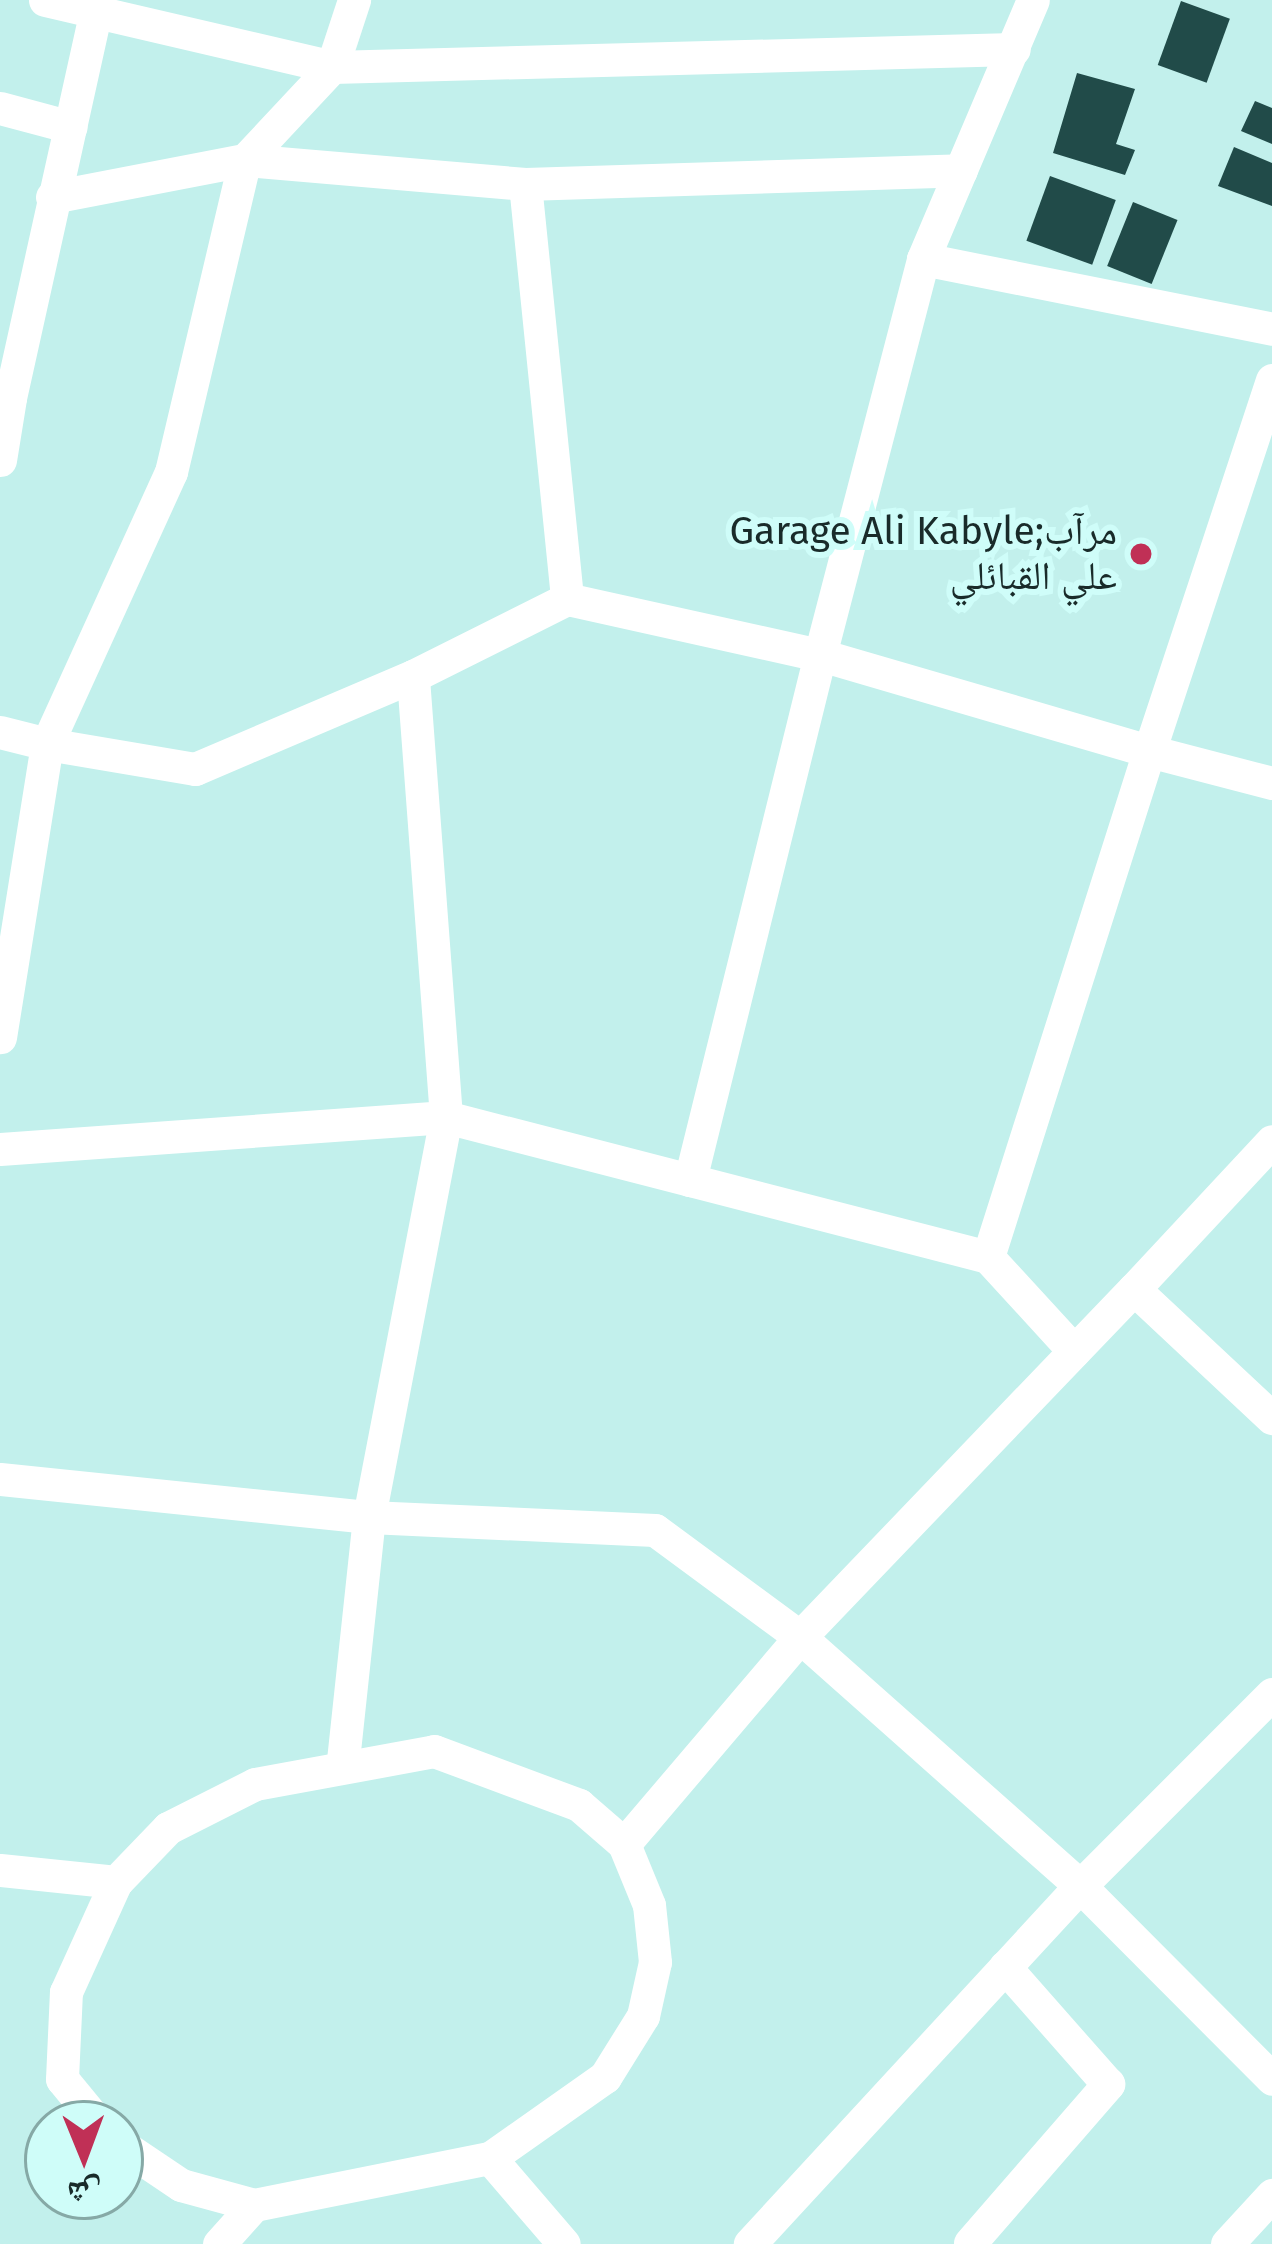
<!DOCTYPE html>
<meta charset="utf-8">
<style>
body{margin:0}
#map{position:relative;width:1272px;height:2244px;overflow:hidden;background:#c2f0ec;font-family:"Fira Sans","Noto Naskh Arabic",sans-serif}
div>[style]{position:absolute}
.building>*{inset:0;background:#214b49;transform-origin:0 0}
.minor>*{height:33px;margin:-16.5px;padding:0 16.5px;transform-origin:16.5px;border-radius:16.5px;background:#fff}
.dots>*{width:33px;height:33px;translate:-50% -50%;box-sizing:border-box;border:6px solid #cffdf9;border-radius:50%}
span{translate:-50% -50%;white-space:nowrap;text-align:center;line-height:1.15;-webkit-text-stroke:12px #cffdf9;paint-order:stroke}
.poi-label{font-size:39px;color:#192b2a}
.right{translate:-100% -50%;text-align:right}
.north{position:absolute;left:24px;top:2100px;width:120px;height:120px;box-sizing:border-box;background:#cffdf9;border:3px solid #86a9a6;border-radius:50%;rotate:179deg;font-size:33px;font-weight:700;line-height:48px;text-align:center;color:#192b2a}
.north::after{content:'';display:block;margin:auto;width:42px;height:54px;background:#c03056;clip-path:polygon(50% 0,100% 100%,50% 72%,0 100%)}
</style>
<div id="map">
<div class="building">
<div style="left:1181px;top:1px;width:52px;height:68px;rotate:20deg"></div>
<div style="clip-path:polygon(1077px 73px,1135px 89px,1116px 144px,1135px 150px,1125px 175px,1053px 153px)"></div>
<div style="clip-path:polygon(1255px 101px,1272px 108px,1272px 144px,1241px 131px)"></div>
<div style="clip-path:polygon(1234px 147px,1272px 163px,1272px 206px,1218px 186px)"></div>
<div style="left:1050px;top:176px;width:70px;height:69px;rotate:20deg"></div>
<div style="left:1133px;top:202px;width:48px;height:69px;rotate:22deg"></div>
</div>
<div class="minor">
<div style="left:45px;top:0;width:295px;rotate:13.1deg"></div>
<div style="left:332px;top:67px;width:682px;rotate:-1.51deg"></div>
<div style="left:0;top:108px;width:73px;rotate:15deg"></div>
<div style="left:525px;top:184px;width:417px;rotate:84.2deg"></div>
<div style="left:52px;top:197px;width:197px;rotate:-10.9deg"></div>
<div style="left:245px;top:160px;width:281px;rotate:4.9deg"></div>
<div style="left:525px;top:184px;width:436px;rotate:-1.8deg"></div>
<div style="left:923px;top:259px;width:281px;rotate:-67deg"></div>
<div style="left:1272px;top:380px;width:391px;rotate:108.3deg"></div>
<div style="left:1149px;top:751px;width:127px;rotate:14.6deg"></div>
<div style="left:0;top:395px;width:10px;rotate:17deg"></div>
<div style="left:10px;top:398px;width:408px;rotate:-77.5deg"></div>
<div style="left:0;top:460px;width:63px;rotate:-80.8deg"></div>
<div style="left:413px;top:676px;width:172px;rotate:-26.6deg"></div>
<div style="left:567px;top:599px;width:259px;rotate:12.5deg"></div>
<div style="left:820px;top:655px;width:541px;rotate:103.91deg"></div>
<div style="left:0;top:732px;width:49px;rotate:14.3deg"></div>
<div style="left:47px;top:744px;width:297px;rotate:99.1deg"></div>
<div style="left:0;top:1149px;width:447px;rotate:-4.1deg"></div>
<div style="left:446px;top:1117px;width:442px;rotate:-94.3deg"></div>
<div style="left:413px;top:676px;width:237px;rotate:156.9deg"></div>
<div style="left:195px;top:769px;width:150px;rotate:-170.4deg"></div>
<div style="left:47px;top:744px;width:299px;rotate:-65.5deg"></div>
<div style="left:171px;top:472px;width:321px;rotate:-76.7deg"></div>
<div style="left:245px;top:160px;width:127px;rotate:-46.9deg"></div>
<div style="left:332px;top:67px;width:71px;rotate:-71.8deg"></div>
<div style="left:988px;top:1257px;width:531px;rotate:-72.35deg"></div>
<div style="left:1149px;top:751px;width:343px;rotate:-163.7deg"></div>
<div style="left:820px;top:655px;width:409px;rotate:-75.4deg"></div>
<div style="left:923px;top:259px;width:356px;rotate:11.3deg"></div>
<div style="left:1134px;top:1289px;width:202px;rotate:-47deg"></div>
<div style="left:1074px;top:1351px;width:127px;rotate:-132.5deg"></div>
<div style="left:988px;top:1257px;width:560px;rotate:-165.52deg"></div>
<div style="left:446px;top:1117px;width:407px;rotate:100.9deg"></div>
<div style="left:369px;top:1517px;width:286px;rotate:2.6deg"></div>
<div style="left:655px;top:1530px;width:180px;rotate:36.4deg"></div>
<div style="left:800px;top:1637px;width:482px;rotate:-46.2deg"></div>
<div style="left:1134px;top:1289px;width:189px;rotate:43.1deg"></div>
<div style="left:0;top:1479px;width:371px;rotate:5.9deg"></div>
<div style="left:369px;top:1517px;width:245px;rotate:96.1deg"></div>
<div style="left:1272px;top:1694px;width:272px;rotate:135deg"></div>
<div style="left:1080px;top:1886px;width:272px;rotate:45.1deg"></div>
<div style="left:0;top:1870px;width:117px;rotate:5.9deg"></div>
<div style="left:99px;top:2124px;width:58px;rotate:-129.4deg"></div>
<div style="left:62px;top:2079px;width:87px;rotate:-87.4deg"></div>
<div style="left:66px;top:1992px;width:121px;rotate:-65.6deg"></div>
<div style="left:116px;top:1882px;width:75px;rotate:-46.1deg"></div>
<div style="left:168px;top:1828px;width:97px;rotate:-26.8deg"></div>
<div style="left:255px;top:1784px;width:182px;rotate:-10.4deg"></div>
<div style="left:434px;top:1751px;width:155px;rotate:20.4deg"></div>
<div style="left:579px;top:1805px;width:60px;rotate:40.9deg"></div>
<div style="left:120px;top:2144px;width:73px;rotate:33.9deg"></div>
<div style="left:181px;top:2185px;width:76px;rotate:15.3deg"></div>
<div style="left:490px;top:2158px;width:113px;rotate:49.3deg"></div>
<div style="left:970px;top:2243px;width:211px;rotate:-49deg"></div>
<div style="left:1108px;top:2084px;width:156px;rotate:-131.4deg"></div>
<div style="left:219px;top:2244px;width:52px;rotate:-48.1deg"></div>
<div style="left:254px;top:2205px;width:241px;rotate:-11.3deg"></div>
<div style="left:490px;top:2158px;width:141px;rotate:-35.2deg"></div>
<div style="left:605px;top:2077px;width:72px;rotate:-58.1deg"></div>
<div style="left:643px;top:2016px;width:55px;rotate:-77.5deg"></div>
<div style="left:655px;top:1962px;width:57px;rotate:-96deg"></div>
<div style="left:649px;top:1905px;width:66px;rotate:-112.3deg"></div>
<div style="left:624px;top:1844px;width:272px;rotate:-49.6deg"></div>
<div style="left:800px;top:1637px;width:375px;rotate:41.6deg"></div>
<div style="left:1080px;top:1886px;width:487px;rotate:132.7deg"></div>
<div style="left:1227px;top:2244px;width:67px;rotate:-47.4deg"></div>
</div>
<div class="dots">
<div style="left:1141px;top:554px;background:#c03056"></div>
</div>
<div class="poi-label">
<span class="right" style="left:1117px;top:554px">Garage Ali Kabyle;مرآب<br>علي القبائلي</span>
</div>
<div class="north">ش</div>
</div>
